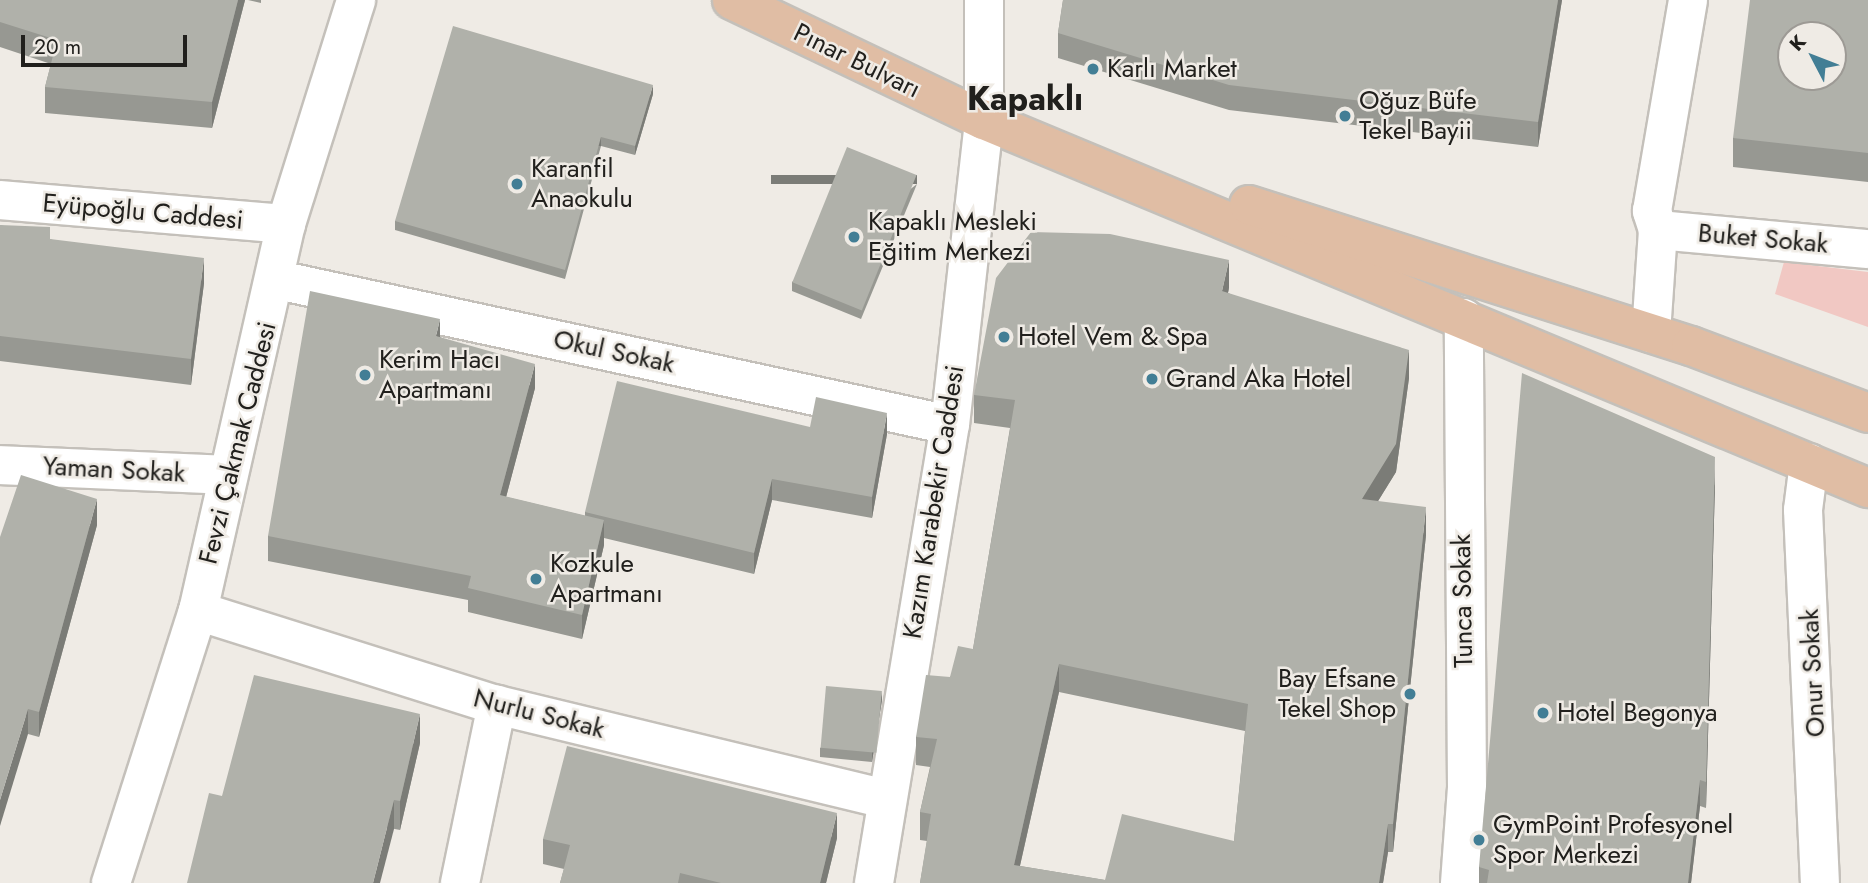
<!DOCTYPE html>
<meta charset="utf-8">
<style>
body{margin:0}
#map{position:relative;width:1868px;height:883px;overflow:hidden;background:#efebe5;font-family:Jost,sans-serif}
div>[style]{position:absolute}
.green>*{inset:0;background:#f1c8c3}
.roads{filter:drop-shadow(2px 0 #c4c0ba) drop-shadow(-2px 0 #c4c0ba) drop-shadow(0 2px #c4c0ba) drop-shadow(0 -2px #c4c0ba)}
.street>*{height:38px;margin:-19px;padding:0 19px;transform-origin:19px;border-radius:19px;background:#fff}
.secondary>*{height:38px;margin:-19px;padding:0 19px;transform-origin:19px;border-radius:19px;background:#fff}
.primary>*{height:38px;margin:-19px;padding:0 19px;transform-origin:19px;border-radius:19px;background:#e0bda4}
.wall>*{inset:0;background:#979892}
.shaded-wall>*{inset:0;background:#7b7c77;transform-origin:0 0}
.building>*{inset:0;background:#b0b1aa;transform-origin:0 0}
.dots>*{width:19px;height:19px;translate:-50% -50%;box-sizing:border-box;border:4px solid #efebe5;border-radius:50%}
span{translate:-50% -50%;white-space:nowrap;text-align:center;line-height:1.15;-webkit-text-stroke:5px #efebe5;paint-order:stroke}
.street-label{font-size:26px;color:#21201d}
.poi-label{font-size:26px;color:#21201d}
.left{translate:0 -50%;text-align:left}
.right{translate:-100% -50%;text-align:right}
.district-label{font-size:33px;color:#21201d;font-weight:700}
.north{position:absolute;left:1777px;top:21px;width:70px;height:70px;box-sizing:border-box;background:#efebe5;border:2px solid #9d9a95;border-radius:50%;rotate:312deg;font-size:19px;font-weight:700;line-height:28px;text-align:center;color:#21201d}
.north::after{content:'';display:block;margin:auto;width:24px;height:32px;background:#427e95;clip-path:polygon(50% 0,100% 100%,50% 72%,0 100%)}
.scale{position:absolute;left:21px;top:35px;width:166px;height:32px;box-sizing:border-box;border:4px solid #21201d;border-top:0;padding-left:9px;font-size:21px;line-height:24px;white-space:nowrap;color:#21201d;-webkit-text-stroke:5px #efebe5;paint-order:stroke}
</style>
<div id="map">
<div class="green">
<div style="clip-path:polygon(1784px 262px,1868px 272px,1868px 327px,1775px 294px)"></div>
</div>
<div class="roads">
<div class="street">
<div style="left:1658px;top:230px;width:211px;rotate:5.2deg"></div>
<div style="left:278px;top:280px;width:687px;rotate:12.18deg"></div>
<div style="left:1809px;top:463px;width:47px;rotate:97.3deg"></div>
<div style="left:1803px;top:510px;width:373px;rotate:87.4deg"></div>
<div style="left:0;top:465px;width:228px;rotate:2.5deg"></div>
<div style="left:198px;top:611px;width:313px;rotate:17.5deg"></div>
<div style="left:497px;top:705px;width:400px;rotate:13.6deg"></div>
<div style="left:460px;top:883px;width:182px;rotate:-78.3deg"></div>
<div style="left:1460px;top:883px;width:96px;rotate:-85.8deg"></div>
<div style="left:1467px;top:787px;width:469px;rotate:-90.4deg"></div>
</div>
<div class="secondary">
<div style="left:0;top:200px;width:287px;rotate:4.8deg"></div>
<div style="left:1651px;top:333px;width:103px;rotate:-86.1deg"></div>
<div style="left:1658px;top:230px;width:20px;rotate:-108deg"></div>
<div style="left:1652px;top:211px;width:214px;rotate:-80.3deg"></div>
<div style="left:111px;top:883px;width:286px;rotate:-72.3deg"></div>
<div style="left:198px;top:611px;width:397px;rotate:-77.2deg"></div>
<div style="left:286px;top:224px;width:235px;rotate:-72.6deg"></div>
<div style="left:874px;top:883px;width:464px;rotate:-80.6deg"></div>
<div style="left:950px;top:425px;width:307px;rotate:-83.6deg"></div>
<div style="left:984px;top:120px;width:120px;rotate:-90deg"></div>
</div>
<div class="primary">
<div style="left:732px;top:0;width:279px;rotate:25.5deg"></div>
<div style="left:984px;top:120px;width:958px;rotate:22.6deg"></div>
<div style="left:1249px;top:205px;width:464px;rotate:17.7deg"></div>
<div style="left:1691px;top:346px;width:189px;rotate:20.7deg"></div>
</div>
</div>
<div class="wall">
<div style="clip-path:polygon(0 0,245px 0,212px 128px,45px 113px,45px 87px,51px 64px,0 47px)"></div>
<div style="clip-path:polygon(248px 0,261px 0,261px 3px)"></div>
<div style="clip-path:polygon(1063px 0,1562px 0,1538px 147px,1229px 110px,1058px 58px,1058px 33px)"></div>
<div style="clip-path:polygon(1868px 0,1868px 182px,1733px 167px,1733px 138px)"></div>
<div style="clip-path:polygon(653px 94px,635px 155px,601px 146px,565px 279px,395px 230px,395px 221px)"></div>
<div style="clip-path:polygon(917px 184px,861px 319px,792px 291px,792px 282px)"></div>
<div style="clip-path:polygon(0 225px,204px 283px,191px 385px,0 361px)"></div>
<div style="clip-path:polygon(evenodd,1229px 288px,1228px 293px,1409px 378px,1396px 472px,1378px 501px,1426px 535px,1393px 852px,1388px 852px,1383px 883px,920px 883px,927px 841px,920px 840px,920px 812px,930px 767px,916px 765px,916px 737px,950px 677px,973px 649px,1010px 428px,974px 423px,974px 395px,1229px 288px,1059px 692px,1245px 731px,1234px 841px,1105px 880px,1020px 866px,1059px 692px)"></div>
<div style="clip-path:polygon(440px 337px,535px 388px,506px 497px,585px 516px,585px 512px,810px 427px,887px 434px,872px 518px,772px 500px,754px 574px,604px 538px,604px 545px,582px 639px,468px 612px,468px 600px,268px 561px,268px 536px)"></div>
<div style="clip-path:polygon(1715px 484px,1706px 808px,1700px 806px,1691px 883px,1479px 883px,1479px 867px)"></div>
<div style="clip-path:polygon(97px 525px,39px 737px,28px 734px,0 537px)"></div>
<div style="clip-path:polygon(882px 700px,872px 762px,820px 757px,820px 748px)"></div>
<div style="clip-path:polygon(420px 743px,400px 830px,222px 796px)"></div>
<div style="clip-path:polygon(837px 838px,826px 883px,560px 883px,564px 869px,543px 864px,543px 839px)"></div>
</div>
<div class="shaded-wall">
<div style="clip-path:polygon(238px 0,245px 0,212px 128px,212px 102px)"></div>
<div style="clip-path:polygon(1558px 0,1562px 0,1538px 147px,1538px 122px)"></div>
<div style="clip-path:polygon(653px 85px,653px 94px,635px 155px,635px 146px)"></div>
<div style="left:601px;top:137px;width:9px;height:138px;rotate:90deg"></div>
<div style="left:917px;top:175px;width:9px;height:146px;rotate:90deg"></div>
<div style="clip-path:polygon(204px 258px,204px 283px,191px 385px,191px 359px)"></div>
<div style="clip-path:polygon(1229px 260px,1229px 288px,1222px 319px,1222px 291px)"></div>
<div style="clip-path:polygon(440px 319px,440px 343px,436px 336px)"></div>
<div style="clip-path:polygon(1409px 350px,1409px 378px,1396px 472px,1362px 527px,1362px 499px)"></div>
<div style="clip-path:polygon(535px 364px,535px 388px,500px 520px,500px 495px)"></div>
<div style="clip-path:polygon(887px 413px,887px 434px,872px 518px,872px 497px)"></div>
<div style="clip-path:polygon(1715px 457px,1715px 484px,1706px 808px,1706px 782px)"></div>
<div style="clip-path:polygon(772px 479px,772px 500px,754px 574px,754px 553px)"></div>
<div style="clip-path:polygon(97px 499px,97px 525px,39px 737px,39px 712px)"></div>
<div style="clip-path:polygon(1426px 507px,1426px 535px,1393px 852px,1393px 824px)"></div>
<div style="clip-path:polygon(604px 520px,604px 545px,582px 639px,582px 615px)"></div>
<div style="clip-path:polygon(1059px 664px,1059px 692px,1016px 883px,1014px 865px)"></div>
<div style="clip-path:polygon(882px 691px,882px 700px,872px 762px,872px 752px)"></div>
<div style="clip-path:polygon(28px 709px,28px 734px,0 826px,0 800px)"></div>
<div style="clip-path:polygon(420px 714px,420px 743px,400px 830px,400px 801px)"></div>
<div style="clip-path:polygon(1700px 780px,1700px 806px,1691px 883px,1688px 883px)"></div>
<div style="clip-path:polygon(394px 800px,394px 829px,380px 883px,373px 883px)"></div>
<div style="clip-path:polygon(837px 813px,837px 838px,826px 883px,820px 883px)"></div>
<div style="clip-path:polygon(1388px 824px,1388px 852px,1383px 883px,1379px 883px)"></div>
</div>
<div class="building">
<div style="clip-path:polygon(0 0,238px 0,212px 102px,45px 87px,57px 40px,0 22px)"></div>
<div style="clip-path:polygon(1063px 0,1558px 0,1538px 122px,1229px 85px,1058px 33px)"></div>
<div style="clip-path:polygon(evenodd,1750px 0,1868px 0,1868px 153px,1733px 138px,1750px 0,1791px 35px,1833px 35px,1833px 77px,1791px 77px,1791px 35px)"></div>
<div style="clip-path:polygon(453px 26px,653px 85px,635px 146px,601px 137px,565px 270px,395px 221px)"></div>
<div style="left:847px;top:147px;width:75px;height:146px;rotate:22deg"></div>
<div style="clip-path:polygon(0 225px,50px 227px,50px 239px,204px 258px,191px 359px,0 336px)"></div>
<div style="clip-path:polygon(evenodd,1031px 232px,1110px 234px,1229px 260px,1222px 291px,1409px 350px,1396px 444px,1362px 499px,1426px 507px,1393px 824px,1388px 824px,1379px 883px,920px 883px,931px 814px,920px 812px,937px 739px,916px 737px,926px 675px,950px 677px,958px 646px,973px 649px,1015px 400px,974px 395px,996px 278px,1031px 232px,1059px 664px,1248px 704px,1234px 841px,1122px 814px,1105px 880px,1014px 865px,1059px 664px)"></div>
<div style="clip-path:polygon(310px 291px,440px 319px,436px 336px,535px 364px,500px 495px,604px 520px,582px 615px,468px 588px,471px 576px,268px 536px)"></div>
<div style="clip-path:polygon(1522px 373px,1715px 457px,1706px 782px,1700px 780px,1688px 883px,1487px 883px,1489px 870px,1479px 867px)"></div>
<div style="clip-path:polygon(617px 381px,810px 427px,816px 397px,887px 413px,872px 497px,772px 479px,754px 553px,585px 512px)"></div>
<div style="clip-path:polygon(21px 475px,97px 499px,39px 712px,28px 709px,0 800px,0 537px)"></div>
<div style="clip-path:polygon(254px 675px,420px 714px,400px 801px,394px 800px,373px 883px,187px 883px,209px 793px,222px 796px)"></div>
<div style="left:826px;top:686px;width:56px;height:62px;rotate:5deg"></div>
<div style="clip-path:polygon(567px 746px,837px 813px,820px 883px,721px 883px,680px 873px,678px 883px,560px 883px,570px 845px,543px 839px)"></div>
</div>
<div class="dots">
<div style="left:1093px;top:69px;background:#427e95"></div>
<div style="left:1345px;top:116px;background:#427e95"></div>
<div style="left:517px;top:184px;background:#427e95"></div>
<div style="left:854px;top:237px;background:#427e95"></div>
<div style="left:1004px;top:337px;background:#427e95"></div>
<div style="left:365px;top:375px;background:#427e95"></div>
<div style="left:1152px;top:379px;background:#427e95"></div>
<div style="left:536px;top:579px;background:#427e95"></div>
<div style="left:1410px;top:694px;background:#427e95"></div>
<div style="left:1543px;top:713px;background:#427e95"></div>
<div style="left:1479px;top:840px;background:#427e95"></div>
</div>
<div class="street-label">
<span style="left:857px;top:61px;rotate:26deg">Pınar Bulvarı</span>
<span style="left:143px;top:212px;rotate:5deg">Eyüpoğlu Caddesi</span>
<span style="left:1763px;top:239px;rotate:5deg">Buket Sokak</span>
<span style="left:614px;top:352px;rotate:12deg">Okul Sokak</span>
<span style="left:238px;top:443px;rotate:-76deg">Fevzi Çakmak Caddesi</span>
<span style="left:114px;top:470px;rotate:3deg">Yaman Sokak</span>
<span style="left:934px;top:502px;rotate:-81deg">Kazım Karabekir Caddesi</span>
<span style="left:1463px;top:601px;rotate:-91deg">Tunca Sokak</span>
<span style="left:1813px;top:673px;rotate:-93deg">Onur Sokak</span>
<span style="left:539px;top:714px;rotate:14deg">Nurlu Sokak</span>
</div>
<div class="poi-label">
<span class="left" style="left:1107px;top:69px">Karlı Market</span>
<span class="left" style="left:1359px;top:116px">Oğuz Büfe<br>Tekel Bayii</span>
<span class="left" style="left:531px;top:184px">Karanfil<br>Anaokulu</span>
<span class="left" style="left:868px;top:237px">Kapaklı Mesleki<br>Eğitim Merkezi</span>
<span class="left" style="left:1018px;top:337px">Hotel Vem &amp; Spa</span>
<span class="left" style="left:379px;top:375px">Kerim Hacı<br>Apartmanı</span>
<span class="left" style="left:1166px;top:379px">Grand Aka Hotel</span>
<span class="left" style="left:550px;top:579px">Kozkule<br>Apartmanı</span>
<span class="right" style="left:1396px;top:694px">Bay Efsane<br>Tekel Shop</span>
<span class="left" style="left:1557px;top:713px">Hotel Begonya</span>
<span class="left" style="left:1493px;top:840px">GymPoint Profesyonel<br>Spor Merkezi</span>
</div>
<div class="district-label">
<span style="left:1025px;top:99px">Kapaklı</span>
</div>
<div class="north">K</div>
<div class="scale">20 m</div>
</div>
